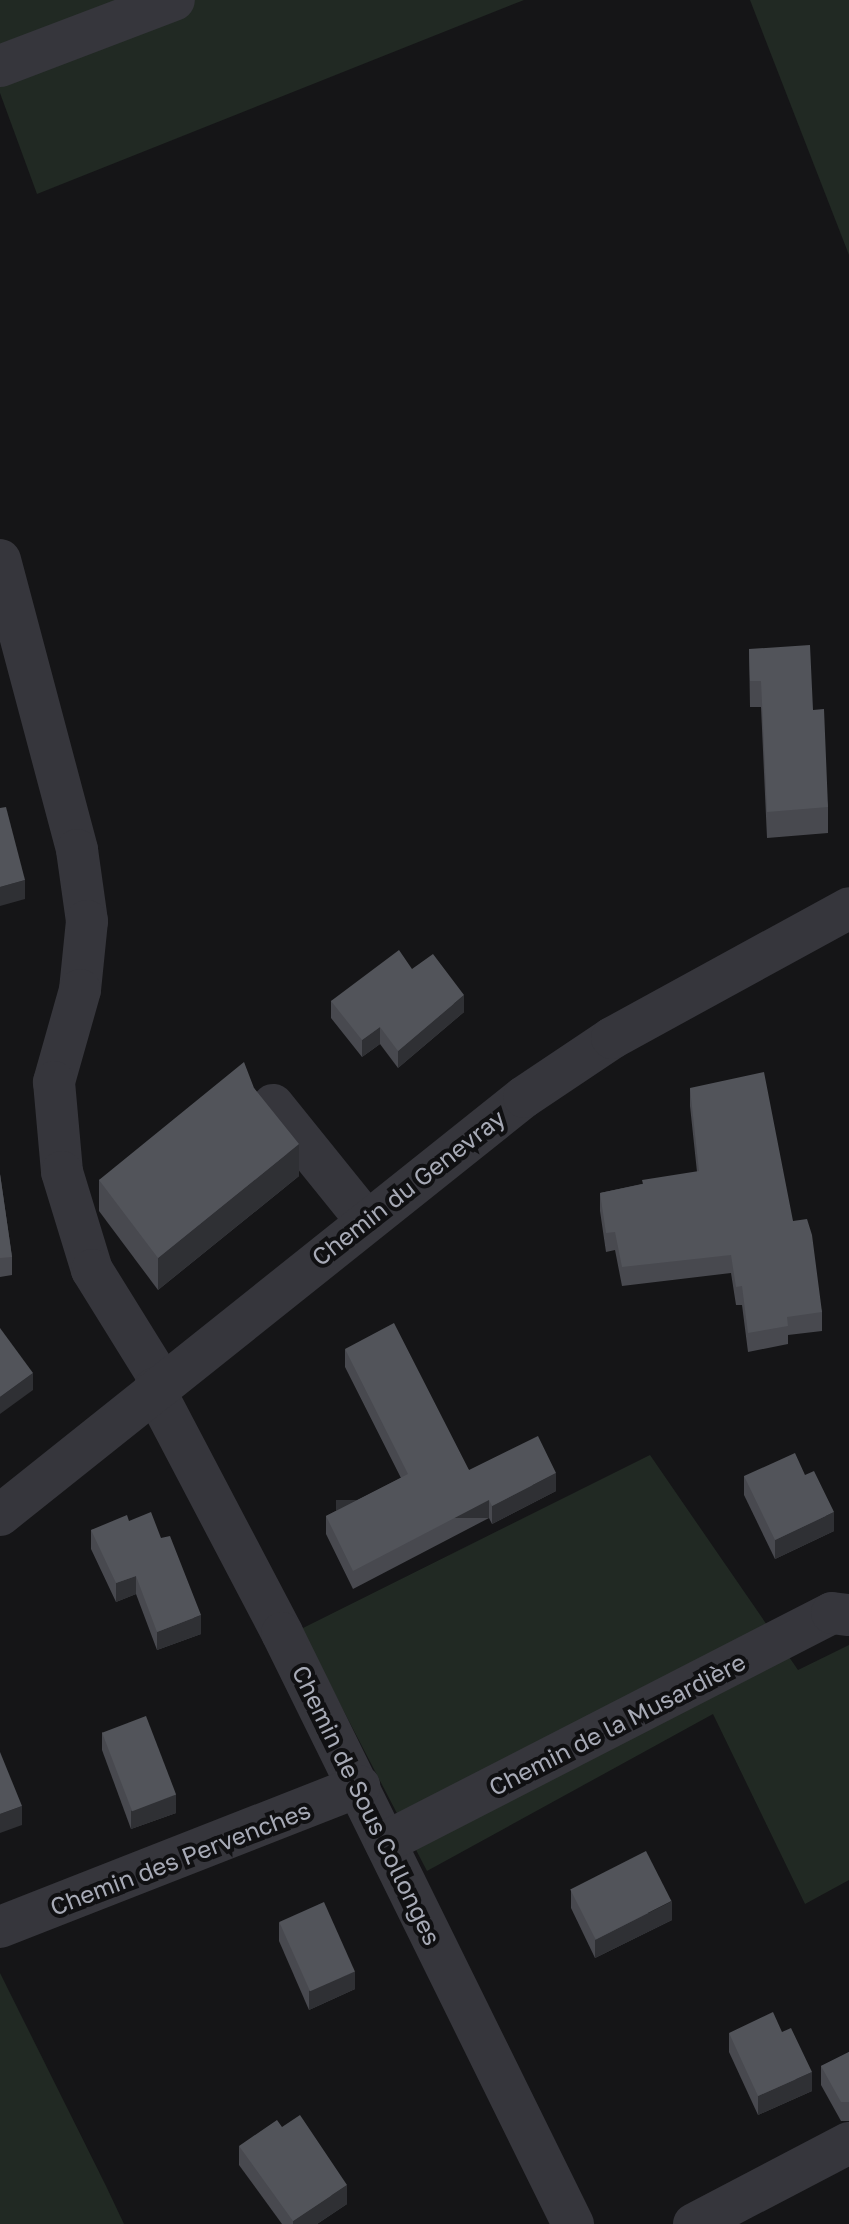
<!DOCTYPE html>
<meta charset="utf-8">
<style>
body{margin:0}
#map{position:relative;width:849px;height:2224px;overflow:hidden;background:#151517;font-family:"Golos Text",sans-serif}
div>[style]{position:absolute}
.green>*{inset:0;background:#212923}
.minor>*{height:42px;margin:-21px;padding:0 21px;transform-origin:21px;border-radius:21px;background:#36363c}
.wall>*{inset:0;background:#48494f}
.shaded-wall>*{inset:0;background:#2f3034;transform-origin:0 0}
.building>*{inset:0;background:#52545a;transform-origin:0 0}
span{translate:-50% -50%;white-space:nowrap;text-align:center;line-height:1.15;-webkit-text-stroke:8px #101012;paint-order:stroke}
.street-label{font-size:24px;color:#a7aab6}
</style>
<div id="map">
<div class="green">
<div style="clip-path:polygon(0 0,524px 0,37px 194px,0 93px)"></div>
<div style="clip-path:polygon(750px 0,849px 0,849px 255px)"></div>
<div style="clip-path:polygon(650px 1455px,798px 1670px,849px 1645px,849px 1880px,805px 1904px,713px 1714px,427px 1871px,301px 1629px)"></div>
<div style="clip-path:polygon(0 1973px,106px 2186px,124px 2224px,0 2224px)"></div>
</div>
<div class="minor">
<div style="left:0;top:66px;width:186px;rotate:-20.8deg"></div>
<div style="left:0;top:560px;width:300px;rotate:75.1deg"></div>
<div style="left:77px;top:850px;width:72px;rotate:82deg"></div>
<div style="left:87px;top:921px;width:69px;rotate:95.8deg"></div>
<div style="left:80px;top:990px;width:96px;rotate:105.8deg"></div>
<div style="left:54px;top:1082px;width:90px;rotate:84.9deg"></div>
<div style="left:62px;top:1172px;width:102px;rotate:73deg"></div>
<div style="left:92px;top:1270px;width:133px;rotate:58.2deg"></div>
<div style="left:273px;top:1105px;width:146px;rotate:51.1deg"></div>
<div style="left:154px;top:1389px;width:276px;rotate:62.3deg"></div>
<div style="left:282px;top:1633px;width:659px;rotate:63.79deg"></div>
<div style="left:0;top:1515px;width:670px;rotate:-38.58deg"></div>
<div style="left:524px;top:1097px;width:106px;rotate:-33.8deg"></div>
<div style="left:612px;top:1038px;width:270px;rotate:-28.7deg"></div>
<div style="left:386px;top:1842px;width:501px;rotate:-27.18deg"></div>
<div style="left:832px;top:1613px;width:17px;rotate:7deg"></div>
<div style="left:0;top:1927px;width:386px;rotate:-21.4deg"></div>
<div style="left:694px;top:2224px;width:175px;rotate:-27.6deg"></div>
</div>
<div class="wall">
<div style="clip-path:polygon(749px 649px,813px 710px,828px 807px,828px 833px,767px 838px,761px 707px,750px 707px)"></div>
<div style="clip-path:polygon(412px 969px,464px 1012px,398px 1068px,380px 1044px,362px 1057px,331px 1018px,331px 1001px)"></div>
<div style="clip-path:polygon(254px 1088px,299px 1176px,158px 1290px,99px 1211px,99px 1180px)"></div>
<div style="clip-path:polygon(690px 1088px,793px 1221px,822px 1312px,822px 1331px,788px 1335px,788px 1344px,748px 1352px,742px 1305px,736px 1305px,731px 1273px,622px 1286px,615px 1250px,606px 1252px,600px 1211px,600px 1193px,697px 1172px,690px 1106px)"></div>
<div style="clip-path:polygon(0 1174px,12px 1257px,12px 1275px,0 1277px)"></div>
<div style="clip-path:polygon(345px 1349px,469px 1470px,556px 1491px,492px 1524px,489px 1518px,353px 1589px,326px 1534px,326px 1516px,401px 1478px,345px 1367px)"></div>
<div style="clip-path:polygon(805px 1475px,834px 1531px,775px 1559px,744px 1495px,744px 1476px)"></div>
<div style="clip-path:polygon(129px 1521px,161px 1538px,201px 1634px,157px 1650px,136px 1594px,116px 1602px,91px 1549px,91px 1530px)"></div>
<div style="clip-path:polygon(102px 1732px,176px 1813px,131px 1829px,102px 1750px)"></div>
<div style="clip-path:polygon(571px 1890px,672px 1920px,595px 1958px,571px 1908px)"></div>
<div style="clip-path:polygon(279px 1922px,355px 1989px,309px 2010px,279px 1941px)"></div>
<div style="clip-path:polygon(729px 2033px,812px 2091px,758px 2115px,729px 2052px)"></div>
<div style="clip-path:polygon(849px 2052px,849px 2121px,841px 2121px,821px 2085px,821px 2066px)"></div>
<div style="clip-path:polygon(239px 2146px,347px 2204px,317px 2224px,282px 2224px,239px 2165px)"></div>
</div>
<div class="shaded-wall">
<div style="clip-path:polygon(25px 880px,25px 899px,0 906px,0 887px)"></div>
<div style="clip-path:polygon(464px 995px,464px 1012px,398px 1068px,398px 1051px)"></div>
<div style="clip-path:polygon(380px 1027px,380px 1044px,362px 1057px,362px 1040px)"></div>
<div style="clip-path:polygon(299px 1144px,299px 1176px,158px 1290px,158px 1258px)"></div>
<div style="clip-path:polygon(33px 1373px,33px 1390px,0 1414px,0 1397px)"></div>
<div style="clip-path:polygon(556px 1473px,556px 1491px,492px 1524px,492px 1506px)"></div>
<div style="left:489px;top:1500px;width:18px;height:153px;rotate:90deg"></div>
<div style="clip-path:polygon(834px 1512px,834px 1531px,775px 1559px,775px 1540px)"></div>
<div style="clip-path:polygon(136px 1576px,136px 1594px,116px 1602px,116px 1583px)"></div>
<div style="clip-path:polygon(201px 1615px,201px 1634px,157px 1650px,157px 1632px)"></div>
<div style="clip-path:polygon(176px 1794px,176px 1813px,131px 1829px,131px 1811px)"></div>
<div style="clip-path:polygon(22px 1806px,22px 1825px,0 1833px,0 1814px)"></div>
<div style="clip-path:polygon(672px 1901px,672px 1920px,595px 1958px,595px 1940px)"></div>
<div style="clip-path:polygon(355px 1971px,355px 1989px,309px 2010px,309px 1991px)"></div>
<div style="clip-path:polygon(812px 2072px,812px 2091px,758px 2115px,758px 2096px)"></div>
<div style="clip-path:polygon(347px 2185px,347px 2204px,317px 2224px,293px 2224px,293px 2221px)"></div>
</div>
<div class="building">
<div style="clip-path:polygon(810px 645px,813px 710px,824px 709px,828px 807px,767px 812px,761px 681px,750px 681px,749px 649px)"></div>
<div style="clip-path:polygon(6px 807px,25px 880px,0 887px,0 808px)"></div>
<div style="clip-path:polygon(399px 950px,412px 969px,433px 954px,464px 995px,398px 1051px,380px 1027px,362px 1040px,331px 1001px)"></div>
<div style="clip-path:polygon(244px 1062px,254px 1088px,299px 1144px,158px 1258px,99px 1180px)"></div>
<div style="clip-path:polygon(764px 1072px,793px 1221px,807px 1219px,812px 1235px,822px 1312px,787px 1317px,788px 1326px,748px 1333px,742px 1286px,736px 1287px,731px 1255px,622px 1267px,615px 1232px,606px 1233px,600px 1193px,643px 1184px,642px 1180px,699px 1171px,690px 1088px)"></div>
<div style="clip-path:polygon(0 1174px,12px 1257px,0 1258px)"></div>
<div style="clip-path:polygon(394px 1323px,469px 1470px,538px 1436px,556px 1473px,492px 1506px,489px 1500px,353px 1571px,326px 1516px,408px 1474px,345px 1349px)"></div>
<div style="clip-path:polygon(0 1328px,33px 1373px,0 1397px)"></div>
<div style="clip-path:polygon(795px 1453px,805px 1475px,814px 1471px,834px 1512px,775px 1540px,744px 1476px)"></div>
<div style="clip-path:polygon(151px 1512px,161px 1538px,170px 1536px,201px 1615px,157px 1632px,136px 1576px,116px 1583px,91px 1530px,127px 1515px,129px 1521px)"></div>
<div style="left:146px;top:1716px;width:84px;height:47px;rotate:69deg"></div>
<div style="clip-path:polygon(0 1752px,22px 1806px,0 1814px)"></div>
<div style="left:646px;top:1851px;width:56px;height:85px;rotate:63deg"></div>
<div style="left:324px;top:1902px;width:76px;height:49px;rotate:66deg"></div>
<div style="clip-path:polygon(773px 2012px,782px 2032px,791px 2028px,812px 2072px,758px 2096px,729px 2033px)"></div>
<div style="clip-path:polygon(849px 2052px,849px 2102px,841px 2102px,821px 2066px)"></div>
<div style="clip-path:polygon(300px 2115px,347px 2185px,293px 2221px,239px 2146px,277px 2120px,282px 2127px)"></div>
</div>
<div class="street-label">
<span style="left:408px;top:1187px;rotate:-38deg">Chemin du Genevray</span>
<span style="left:617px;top:1724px;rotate:-27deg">Chemin de la Musardière</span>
<span style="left:367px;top:1805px;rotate:64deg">Chemin de Sous Collonges</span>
<span style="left:180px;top:1858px;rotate:-21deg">Chemin des Pervenches</span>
</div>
</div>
